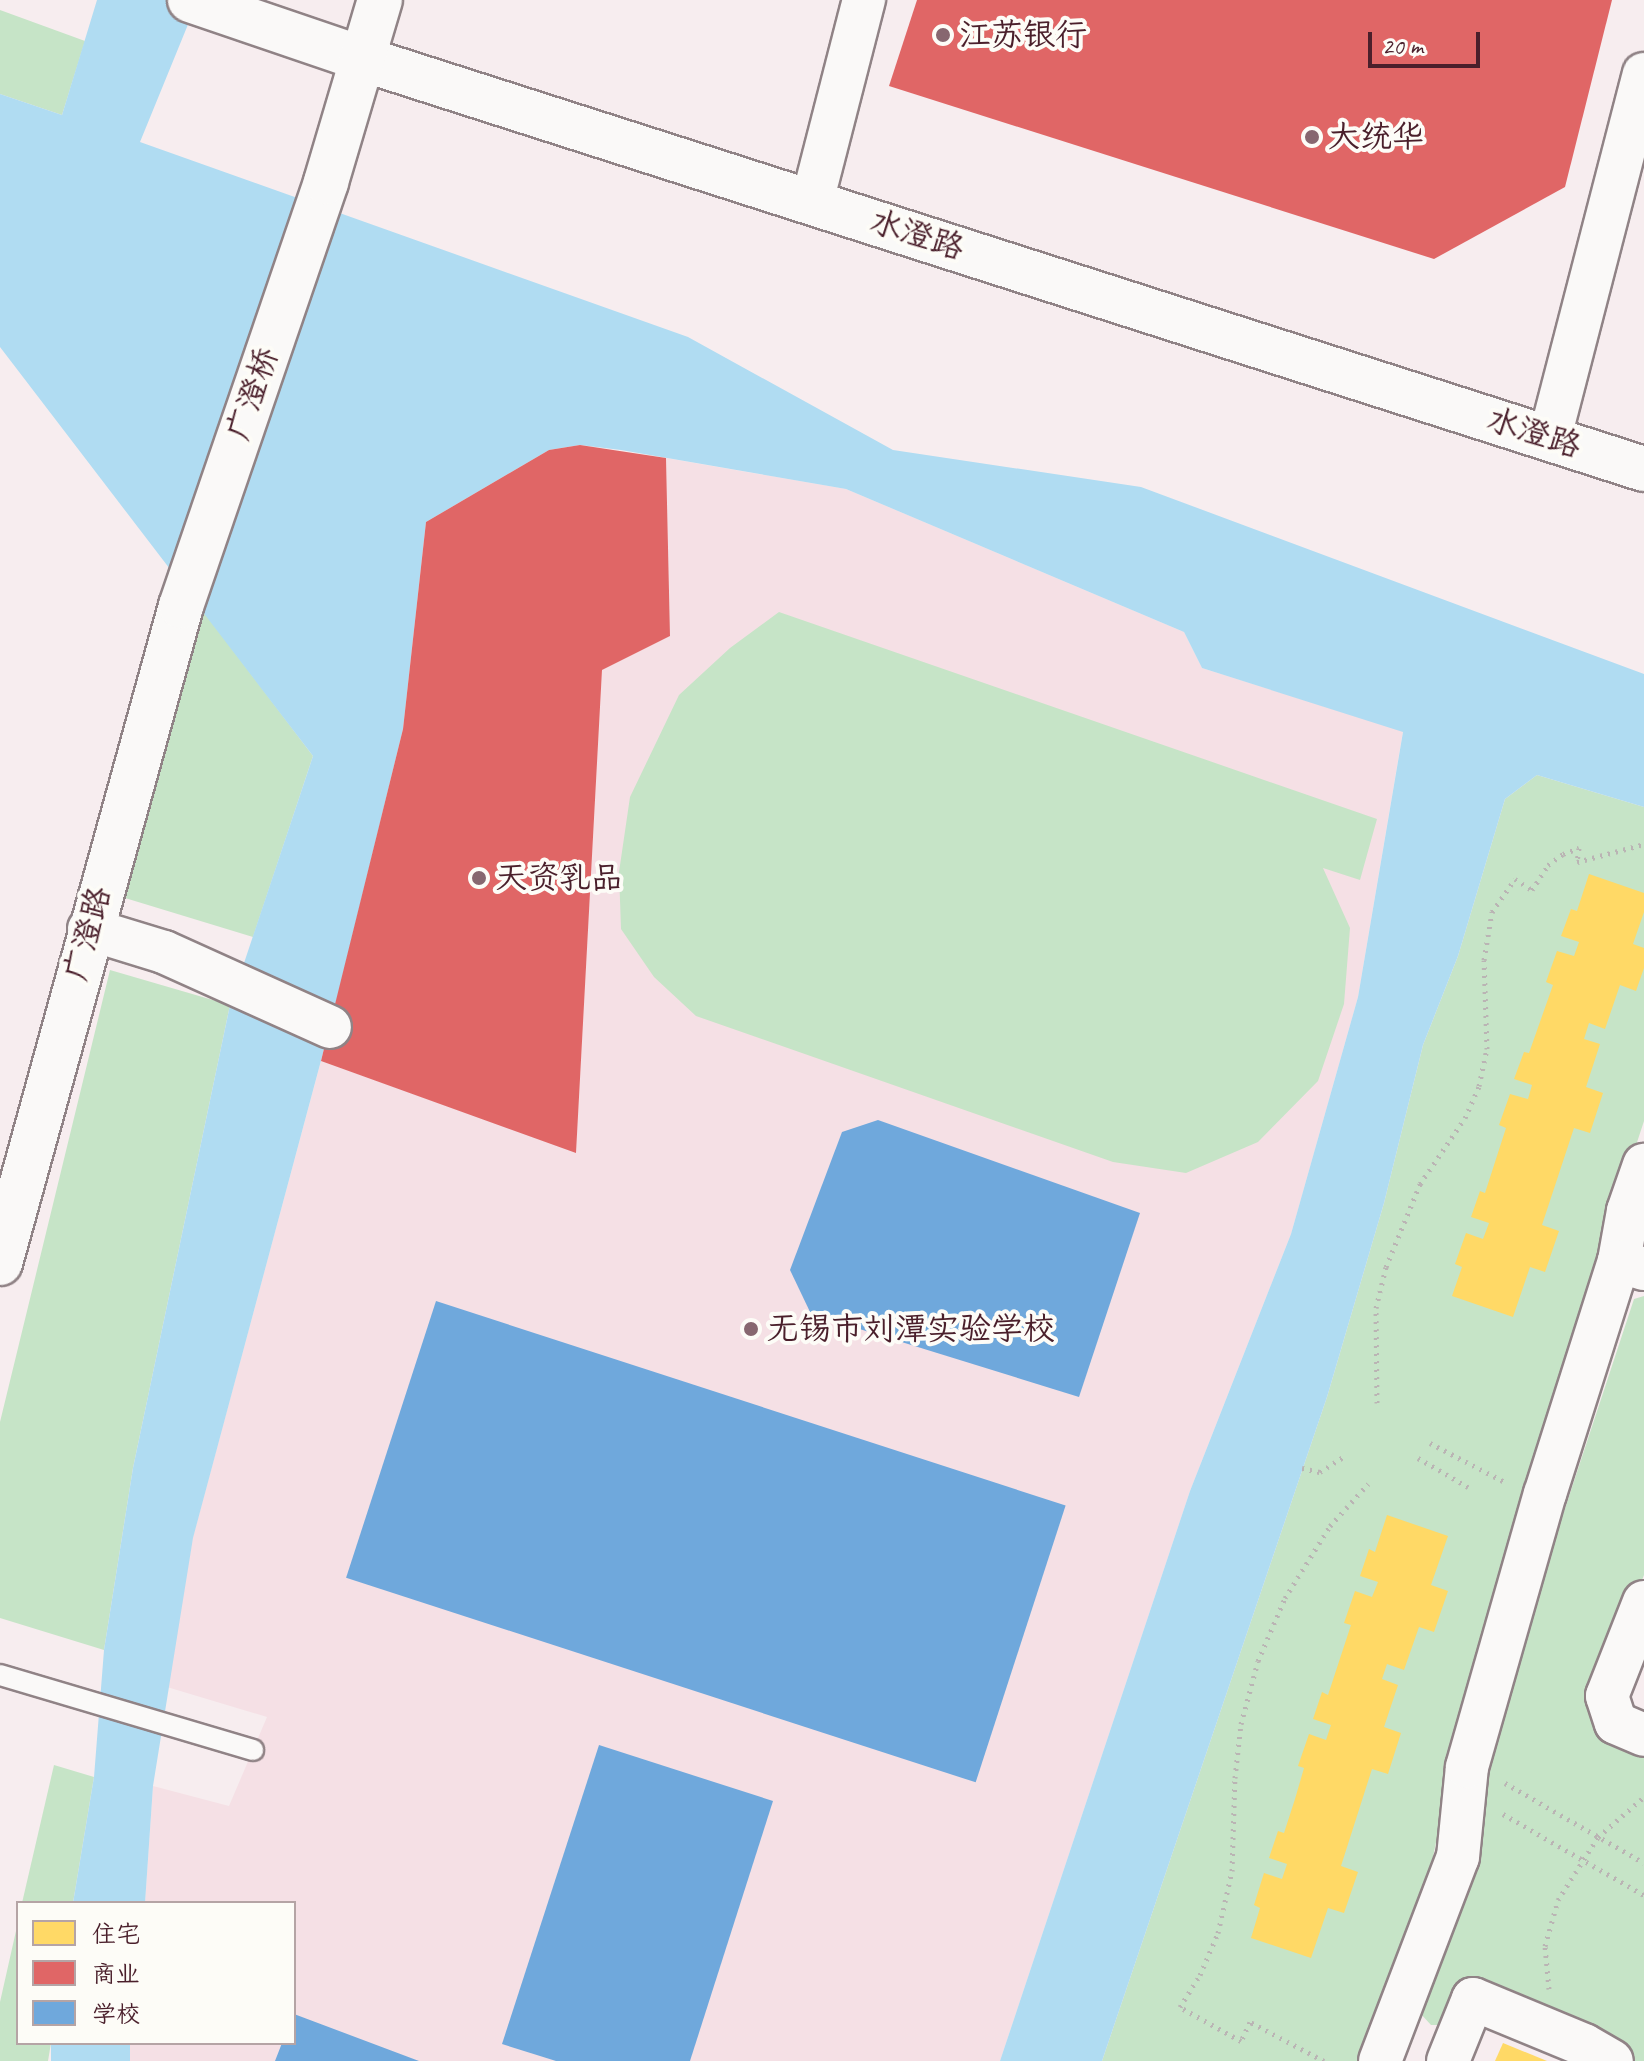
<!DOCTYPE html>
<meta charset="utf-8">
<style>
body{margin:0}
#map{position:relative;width:1644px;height:2061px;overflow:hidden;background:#f7edef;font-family:Caveat,"LXGW WenKai TC",sans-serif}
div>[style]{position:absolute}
.built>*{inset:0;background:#f5e0e5}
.green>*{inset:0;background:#c6e4c7}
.water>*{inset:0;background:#b0dcf2;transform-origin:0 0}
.homes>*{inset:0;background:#ffd966}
.shops>*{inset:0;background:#e06666}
.schools>*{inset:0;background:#6fa8dc;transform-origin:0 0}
.path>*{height:5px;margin-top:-2.5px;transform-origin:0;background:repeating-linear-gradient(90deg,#bab4b4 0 2px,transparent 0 8px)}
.roads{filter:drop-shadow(2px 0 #908386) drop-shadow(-2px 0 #908386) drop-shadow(0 2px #908386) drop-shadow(0 -2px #908386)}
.service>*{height:20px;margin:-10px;padding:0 10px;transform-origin:10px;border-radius:10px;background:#faf9f8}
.minor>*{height:42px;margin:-21px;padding:0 21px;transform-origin:21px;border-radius:21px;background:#faf9f8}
.tertiary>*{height:44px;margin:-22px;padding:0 22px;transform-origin:22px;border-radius:22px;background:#faf9f8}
.dots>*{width:22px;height:22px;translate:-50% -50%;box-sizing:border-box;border:4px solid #fdfcf7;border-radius:50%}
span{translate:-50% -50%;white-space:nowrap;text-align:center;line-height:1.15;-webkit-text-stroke:8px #fdfcf7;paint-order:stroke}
.poi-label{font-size:32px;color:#4a1f2b}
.left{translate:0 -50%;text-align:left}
.street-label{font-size:32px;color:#4a1f2b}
.legend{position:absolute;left:16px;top:1901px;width:280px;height:144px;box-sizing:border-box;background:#fdfcf7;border:2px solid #b5a4a5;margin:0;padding:10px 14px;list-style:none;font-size:24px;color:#4a1f2b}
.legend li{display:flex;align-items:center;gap:16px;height:40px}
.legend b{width:40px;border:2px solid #b5a4a5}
.scale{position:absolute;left:1368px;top:32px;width:112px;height:36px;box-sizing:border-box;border:4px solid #4a1f2b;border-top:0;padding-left:10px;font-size:24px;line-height:28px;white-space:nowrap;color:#4a1f2b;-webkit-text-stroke:6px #fdfcf7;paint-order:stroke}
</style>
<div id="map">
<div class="built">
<div style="clip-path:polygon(666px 458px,846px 489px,1184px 632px,1202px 668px,1403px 731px,1358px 997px,1291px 1234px,1190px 1491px,1000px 2061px,127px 2061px,130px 2043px,294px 2043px,294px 1903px,145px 1903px,153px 1786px,229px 1806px,267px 1717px,167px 1687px,193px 1537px,321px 1061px,576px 1152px,602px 670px,670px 636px)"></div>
</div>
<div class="green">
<div style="clip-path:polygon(0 10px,85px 41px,62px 115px,0 94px)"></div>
<div style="clip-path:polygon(204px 612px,313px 756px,253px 937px,125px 898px)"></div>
<div style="clip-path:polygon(779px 612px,1377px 819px,1360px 880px,1323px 868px,1350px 928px,1344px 1004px,1318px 1081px,1258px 1142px,1186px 1173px,1113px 1162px,696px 1016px,654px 977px,621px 929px,619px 872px,630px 797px,679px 695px,730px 648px)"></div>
<div style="clip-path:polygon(1537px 775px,1644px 807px,1644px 1121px,1574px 1334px,1467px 1691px,1433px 1857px,1360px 2061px,1102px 2061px,1327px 1397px,1384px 1203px,1423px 1045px,1458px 956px,1505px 799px)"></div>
<div style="clip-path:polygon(110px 970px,230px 1005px,133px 1468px,104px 1650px,0 1618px,0 1422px)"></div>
<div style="clip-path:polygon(1644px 1296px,1644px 1575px,1596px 1697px,1644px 1745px,1644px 2061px,1626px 2061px,1579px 2028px,1465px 1980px,1445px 2025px,1431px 2025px,1420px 2013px,1480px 1860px,1480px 1801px,1489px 1774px,1495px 1721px,1634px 1299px)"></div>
<div style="clip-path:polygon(54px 1765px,94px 1777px,73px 1903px,22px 1903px)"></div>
<div style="clip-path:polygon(18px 1922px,18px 2043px,51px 2043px,48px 2061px,0 2061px,0 2002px)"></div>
</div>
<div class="water">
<div style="clip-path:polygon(97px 0,198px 0,140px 142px,688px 337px,893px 450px,1141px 487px,1644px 674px,1644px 807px,1537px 775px,1505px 799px,1458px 956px,1423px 1045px,1384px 1203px,1327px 1397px,1102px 2061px,1000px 2061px,1190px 1491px,1291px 1234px,1358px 997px,1403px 732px,1202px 668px,1184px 632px,846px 489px,621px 450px,580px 445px,549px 450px,426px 522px,403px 729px,330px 1027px,193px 1538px,153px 1786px,145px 1903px,73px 1903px,94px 1777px,104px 1650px,133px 1468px,230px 1005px,313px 756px,0 347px,0 94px,62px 115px)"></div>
<div style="left:51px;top:2043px;width:79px;height:18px"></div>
</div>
<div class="homes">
<div style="clip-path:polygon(1589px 874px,1644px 893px,1644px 912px,1633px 944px,1644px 948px,1644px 968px,1636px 991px,1620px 985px,1605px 1029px,1589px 1023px,1584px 1039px,1600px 1044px,1586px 1087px,1603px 1093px,1590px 1133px,1574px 1128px,1542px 1225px,1559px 1231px,1545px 1272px,1530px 1267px,1513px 1317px,1452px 1296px,1462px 1267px,1455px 1264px,1466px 1233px,1483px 1239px,1489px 1223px,1471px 1217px,1480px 1191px,1485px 1193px,1506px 1128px,1499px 1125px,1510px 1094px,1528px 1099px,1532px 1085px,1514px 1079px,1524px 1052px,1529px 1053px,1553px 985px,1546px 982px,1557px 951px,1574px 956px,1579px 942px,1561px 936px,1571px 909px,1577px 911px)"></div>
<div style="clip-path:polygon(1387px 1515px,1448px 1536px,1431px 1585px,1448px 1591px,1434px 1632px,1419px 1627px,1404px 1670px,1387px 1664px,1382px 1679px,1398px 1685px,1384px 1727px,1401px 1733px,1388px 1774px,1372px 1769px,1341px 1866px,1358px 1872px,1344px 1913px,1328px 1908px,1311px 1958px,1251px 1938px,1260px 1908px,1254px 1905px,1264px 1873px,1282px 1879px,1287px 1864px,1269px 1858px,1278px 1831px,1284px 1833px,1295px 1799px,1304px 1768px,1298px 1766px,1309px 1734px,1326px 1740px,1331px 1725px,1313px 1719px,1322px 1692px,1328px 1695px,1351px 1625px,1344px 1623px,1355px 1591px,1372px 1597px,1378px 1582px,1360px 1576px,1369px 1549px,1375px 1552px)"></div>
<div style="clip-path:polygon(1503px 2043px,1547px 2061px,1495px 2061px)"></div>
</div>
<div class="shops">
<div style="clip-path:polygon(917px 0,1612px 0,1565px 187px,1434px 259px,889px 86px)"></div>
<div style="clip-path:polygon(580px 445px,666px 458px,670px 636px,602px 670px,576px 1153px,321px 1061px,403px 729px,426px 522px,549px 450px)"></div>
</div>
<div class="schools">
<div style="clip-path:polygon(878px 1120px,1140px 1213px,1079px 1397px,811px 1314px,790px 1270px,842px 1132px)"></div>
<div style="left:436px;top:1301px;width:662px;height:291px;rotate:18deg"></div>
<div style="clip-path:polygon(599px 1745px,773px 1801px,690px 2061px,556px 2061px,502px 2044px)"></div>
<div style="clip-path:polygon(294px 2014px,419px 2061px,275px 2061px,282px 2043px,294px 2043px)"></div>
</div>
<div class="path">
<div style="left:1377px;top:1403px;width:95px;rotate:-90.6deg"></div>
<div style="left:1376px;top:1308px;width:42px;rotate:-76.3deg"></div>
<div style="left:1386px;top:1267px;width:90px;rotate:-67.7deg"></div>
<div style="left:1420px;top:1184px;width:80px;rotate:-55.7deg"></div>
<div style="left:1465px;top:1118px;width:35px;rotate:-66deg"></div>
<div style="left:1479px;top:1086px;width:38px;rotate:-78deg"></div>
<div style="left:1487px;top:1049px;width:89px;rotate:-91.9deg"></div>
<div style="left:1484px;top:960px;width:49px;rotate:-80.5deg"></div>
<div style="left:1492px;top:912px;width:40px;rotate:-55.1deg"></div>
<div style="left:1515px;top:879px;width:20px;rotate:33deg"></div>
<div style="left:1532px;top:890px;width:30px;rotate:-57deg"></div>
<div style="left:1548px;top:865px;width:19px;rotate:-36deg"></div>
<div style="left:1563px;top:854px;width:17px;rotate:-21deg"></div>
<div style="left:1579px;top:848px;width:14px;rotate:98deg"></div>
<div style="left:1577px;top:862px;width:69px;rotate:-15deg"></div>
<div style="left:1430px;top:1443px;width:87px;rotate:27.5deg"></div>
<div style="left:1418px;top:1458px;width:58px;rotate:30.1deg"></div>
<div style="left:1302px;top:1468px;width:18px;rotate:13deg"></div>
<div style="left:1320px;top:1472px;width:27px;rotate:-33deg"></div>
<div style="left:1505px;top:1783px;width:160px;rotate:29.9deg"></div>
<div style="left:1503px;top:1814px;width:163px;rotate:29.9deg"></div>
<div style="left:1549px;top:1989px;width:43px;rotate:-95.3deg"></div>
<div style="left:1545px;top:1946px;width:48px;rotate:-74.2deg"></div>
<div style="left:1558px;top:1900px;width:75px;rotate:-57.6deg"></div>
<div style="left:1598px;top:1837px;width:61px;rotate:-41deg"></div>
<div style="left:1324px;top:2061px;width:84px;rotate:-152.2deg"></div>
<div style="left:1250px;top:2022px;width:21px;rotate:115deg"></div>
<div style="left:1241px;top:2041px;width:70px;rotate:-150.9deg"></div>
<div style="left:1180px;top:2007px;width:38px;rotate:-58deg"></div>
<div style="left:1200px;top:1975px;width:46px;rotate:-66.8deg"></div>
<div style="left:1218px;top:1933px;width:64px;rotate:-77.3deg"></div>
<div style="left:1232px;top:1871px;width:93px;rotate:-88.2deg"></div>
<div style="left:1235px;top:1778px;width:54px;rotate:-83.7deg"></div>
<div style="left:1241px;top:1724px;width:65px;rotate:-74.9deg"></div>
<div style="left:1258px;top:1661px;width:69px;rotate:-66.8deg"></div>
<div style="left:1285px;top:1598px;width:85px;rotate:-58deg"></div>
<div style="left:1330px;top:1526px;width:57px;rotate:-47.9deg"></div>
</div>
<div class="roads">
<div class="service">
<div style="left:0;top:1675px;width:264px;rotate:16.5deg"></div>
</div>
<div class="minor">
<div style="left:812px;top:202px;width:209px;rotate:-75.6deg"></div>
<div style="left:1550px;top:437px;width:375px;rotate:-75.5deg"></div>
<div style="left:89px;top:929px;width:78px;rotate:17deg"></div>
<div style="left:164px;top:952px;width:182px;rotate:24.3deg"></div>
<div style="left:1619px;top:1261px;width:51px;rotate:-79.8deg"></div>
<div style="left:1628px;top:1211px;width:49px;rotate:-70.8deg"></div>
<div style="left:1644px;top:1602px;width:101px;rotate:111.5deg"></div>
<div style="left:1607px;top:1696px;width:28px;rotate:72deg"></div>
<div style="left:1616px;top:1723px;width:30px;rotate:23deg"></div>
<div style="left:1380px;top:2061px;width:218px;rotate:-69.1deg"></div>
<div style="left:1458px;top:1857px;width:90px;rotate:-84.3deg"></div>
<div style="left:1467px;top:1767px;width:284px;rotate:-74.1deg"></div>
<div style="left:1545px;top:1494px;width:244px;rotate:-72.4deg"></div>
<div style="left:1619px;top:1261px;width:26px;rotate:18deg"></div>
<div style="left:1448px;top:2061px;width:67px;rotate:-68deg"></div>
<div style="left:1473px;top:1999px;width:120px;rotate:22.5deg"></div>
<div style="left:1584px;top:2045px;width:32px;rotate:30deg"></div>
</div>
<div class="tertiary">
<div style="left:190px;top:0;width:183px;rotate:18.8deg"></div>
<div style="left:363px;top:59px;width:1345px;rotate:17.75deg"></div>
<div style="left:0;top:1263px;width:681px;rotate:-74.6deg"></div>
<div style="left:181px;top:606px;width:448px;rotate:-71.1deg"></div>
<div style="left:326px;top:182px;width:190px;rotate:-73.5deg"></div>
</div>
</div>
<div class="dots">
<div style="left:943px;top:35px;background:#876770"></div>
<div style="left:1312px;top:137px;background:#876770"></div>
<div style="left:479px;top:878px;background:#876770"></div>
<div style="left:751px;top:1329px;background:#876770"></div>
</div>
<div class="poi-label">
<span class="left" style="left:959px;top:35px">江苏银行</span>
<span class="left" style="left:1328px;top:137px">大统华</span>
<span class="left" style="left:495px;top:878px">天资乳品</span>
<span class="left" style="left:767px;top:1329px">无锡市刘潭实验学校</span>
</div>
<div class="street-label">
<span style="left:917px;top:235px;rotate:18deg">水澄路</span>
<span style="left:253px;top:394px;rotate:-71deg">广澄桥</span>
<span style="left:1534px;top:433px;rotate:18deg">水澄路</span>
<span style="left:88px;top:934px;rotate:-75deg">广澄路</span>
</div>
<ul class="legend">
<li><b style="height:22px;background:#ffd966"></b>住宅</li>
<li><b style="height:22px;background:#e06666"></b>商业</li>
<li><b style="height:22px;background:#6fa8dc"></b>学校</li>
</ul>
<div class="scale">20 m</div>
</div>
